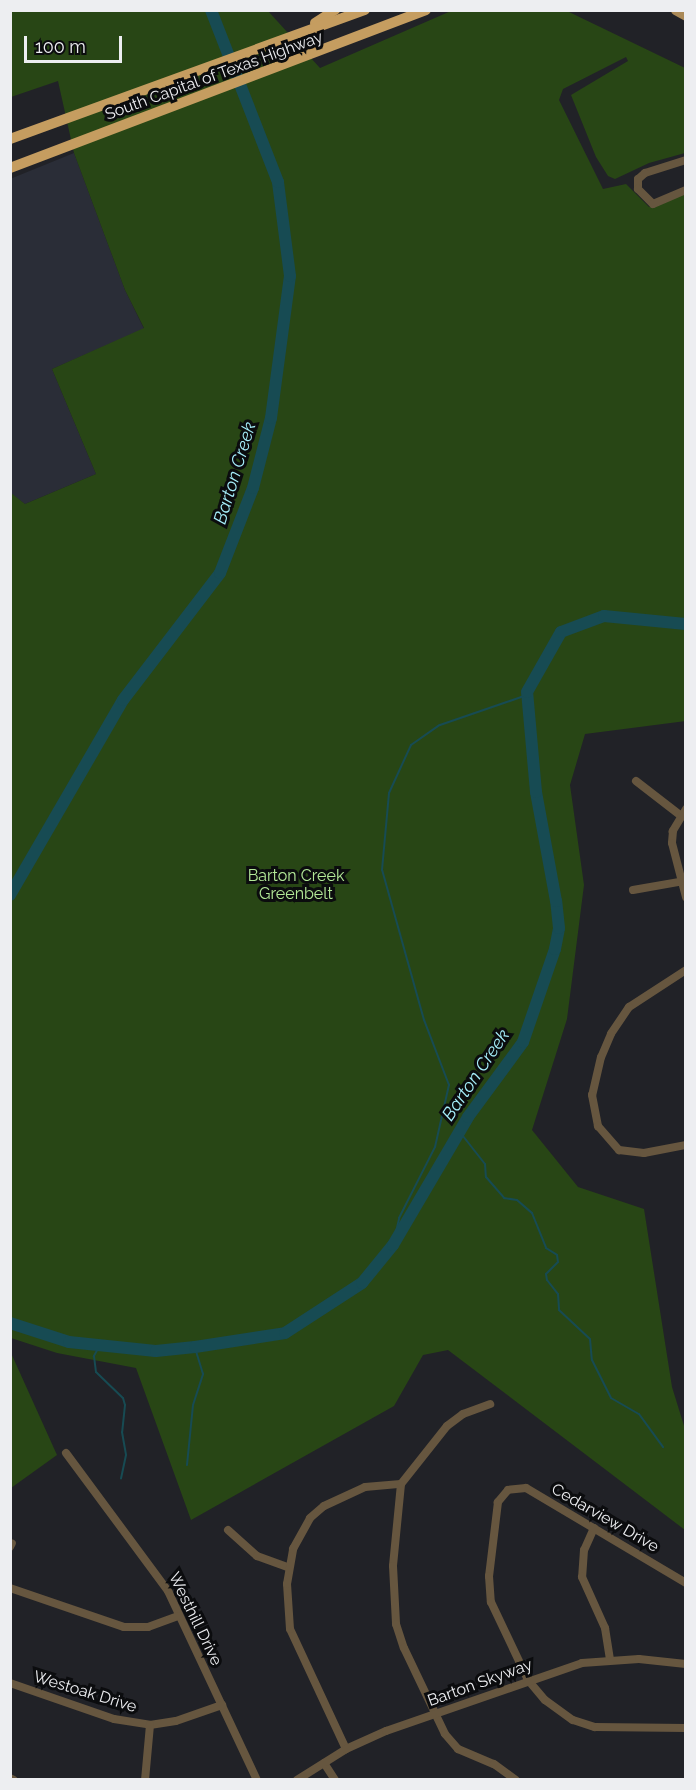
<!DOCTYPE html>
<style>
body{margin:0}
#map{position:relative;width:696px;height:1790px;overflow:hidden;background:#212227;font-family:Raleway,sans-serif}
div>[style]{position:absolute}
.built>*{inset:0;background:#2a2d37}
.green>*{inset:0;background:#284615}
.stream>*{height:2px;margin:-1px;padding:0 1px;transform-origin:1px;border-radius:1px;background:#174b53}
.river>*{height:12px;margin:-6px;padding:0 6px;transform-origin:6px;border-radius:6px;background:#174b53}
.minor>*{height:8px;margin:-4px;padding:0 4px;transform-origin:4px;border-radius:4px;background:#66563f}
.major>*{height:9px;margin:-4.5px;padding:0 4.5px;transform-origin:4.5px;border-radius:4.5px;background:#aa8957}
.highway>*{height:10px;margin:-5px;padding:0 5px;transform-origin:5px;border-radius:5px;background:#c59d60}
span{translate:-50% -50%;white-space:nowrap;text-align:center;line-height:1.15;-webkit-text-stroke:6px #0b0c0e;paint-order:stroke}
.street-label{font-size:16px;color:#edeef1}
.park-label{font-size:16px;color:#b4ea98}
.water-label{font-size:18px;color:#a7f0fc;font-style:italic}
.frame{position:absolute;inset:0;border:12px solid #edeef1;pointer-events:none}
.scale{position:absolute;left:24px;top:36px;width:98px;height:27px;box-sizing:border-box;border:3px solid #edeef1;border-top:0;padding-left:8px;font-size:18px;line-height:21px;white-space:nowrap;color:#edeef1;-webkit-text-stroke:4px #0b0c0e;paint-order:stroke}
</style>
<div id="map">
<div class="built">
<div style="clip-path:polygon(74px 153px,125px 290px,144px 329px,52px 369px,96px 474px,25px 504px,10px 493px,10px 179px)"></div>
</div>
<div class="green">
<div style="clip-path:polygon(10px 11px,268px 11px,320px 68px,451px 11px,567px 11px,685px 68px,685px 153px,649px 163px,615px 179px,608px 176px,596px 157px,571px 95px,628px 61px,626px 57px,563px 89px,559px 100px,603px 189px,626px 184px,649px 207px,685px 194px,686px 721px,585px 734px,570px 785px,584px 885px,567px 1019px,532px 1130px,578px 1187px,644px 1209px,672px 1387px,685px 1429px,685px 1530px,448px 1350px,423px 1355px,394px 1406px,191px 1520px,136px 1368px,57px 1353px,11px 1338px,11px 493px,25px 504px,96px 474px,52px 369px,144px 328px,125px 290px,74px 153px,58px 81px,11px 97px)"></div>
<div style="clip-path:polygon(11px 1353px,57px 1455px,11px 1488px,10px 1488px)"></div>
</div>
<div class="stream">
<div style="left:459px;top:1131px;width:42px;rotate:51.8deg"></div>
<div style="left:485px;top:1164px;width:13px;rotate:86deg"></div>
<div style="left:486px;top:1177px;width:28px;rotate:49deg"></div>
<div style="left:504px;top:1198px;width:13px;rotate:9deg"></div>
<div style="left:517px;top:1200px;width:20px;rotate:41deg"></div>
<div style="left:532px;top:1213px;width:38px;rotate:68deg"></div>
<div style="left:546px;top:1248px;width:13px;rotate:32deg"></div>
<div style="left:557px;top:1255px;width:7px;rotate:82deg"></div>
<div style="left:558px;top:1262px;width:17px;rotate:135deg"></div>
<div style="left:546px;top:1274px;width:6px;rotate:81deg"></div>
<div style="left:547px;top:1280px;width:18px;rotate:52deg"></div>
<div style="left:558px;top:1294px;width:16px;rotate:86deg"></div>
<div style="left:559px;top:1310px;width:42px;rotate:43.1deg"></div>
<div style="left:590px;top:1339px;width:21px;rotate:85deg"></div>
<div style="left:592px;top:1360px;width:42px;rotate:63.4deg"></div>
<div style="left:611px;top:1398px;width:32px;rotate:30deg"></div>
<div style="left:639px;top:1414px;width:41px;rotate:54deg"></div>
<div style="left:393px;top:1245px;width:28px;rotate:-77deg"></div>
<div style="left:399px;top:1218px;width:80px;rotate:-63.1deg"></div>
<div style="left:435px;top:1147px;width:64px;rotate:-77.3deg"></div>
<div style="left:449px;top:1085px;width:70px;rotate:-111deg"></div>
<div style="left:424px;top:1020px;width:156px;rotate:-105.6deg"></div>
<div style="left:382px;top:870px;width:77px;rotate:-84.8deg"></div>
<div style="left:389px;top:793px;width:53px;rotate:-65.4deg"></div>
<div style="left:411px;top:745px;width:35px;rotate:-35deg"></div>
<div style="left:440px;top:725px;width:92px;rotate:-19deg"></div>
<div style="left:100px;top:1345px;width:13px;rotate:119deg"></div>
<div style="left:94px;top:1356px;width:16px;rotate:83deg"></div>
<div style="left:96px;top:1372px;width:37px;rotate:44deg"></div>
<div style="left:123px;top:1398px;width:7px;rotate:74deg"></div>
<div style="left:125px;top:1405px;width:27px;rotate:96deg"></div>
<div style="left:122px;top:1432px;width:23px;rotate:80deg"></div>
<div style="left:126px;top:1455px;width:24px;rotate:102deg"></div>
<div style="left:187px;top:1465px;width:60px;rotate:-84.3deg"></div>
<div style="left:193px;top:1405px;width:33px;rotate:-72deg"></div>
<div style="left:203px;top:1374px;width:28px;rotate:-107deg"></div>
</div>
<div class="river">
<div style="left:10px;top:895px;width:225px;rotate:-59.9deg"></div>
<div style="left:123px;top:700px;width:160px;rotate:-52.6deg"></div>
<div style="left:220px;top:573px;width:91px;rotate:-68.8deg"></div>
<div style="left:253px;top:488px;width:72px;rotate:-75.6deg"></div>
<div style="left:271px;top:418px;width:143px;rotate:-82.4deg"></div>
<div style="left:290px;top:276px;width:95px;rotate:-97.3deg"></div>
<div style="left:278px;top:182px;width:185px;rotate:-111.3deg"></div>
<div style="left:10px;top:1323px;width:62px;rotate:17.9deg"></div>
<div style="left:69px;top:1342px;width:87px;rotate:5.9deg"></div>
<div style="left:156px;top:1351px;width:39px;rotate:-6deg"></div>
<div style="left:195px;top:1347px;width:91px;rotate:-8.8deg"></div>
<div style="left:285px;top:1333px;width:92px;rotate:-33deg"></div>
<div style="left:362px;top:1283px;width:49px;rotate:-50.8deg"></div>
<div style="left:393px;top:1245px;width:148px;rotate:-59.6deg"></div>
<div style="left:468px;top:1117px;width:93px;rotate:-53.7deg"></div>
<div style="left:523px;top:1042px;width:98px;rotate:-71deg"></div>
<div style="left:555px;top:949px;width:21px;rotate:-79deg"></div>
<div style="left:559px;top:928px;width:27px;rotate:-96deg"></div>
<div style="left:556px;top:901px;width:111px;rotate:-100.4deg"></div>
<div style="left:536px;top:792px;width:100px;rotate:-95.1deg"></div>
<div style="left:527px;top:692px;width:69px;rotate:-60.5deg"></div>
<div style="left:561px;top:632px;width:46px;rotate:-20.4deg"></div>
<div style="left:604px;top:616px;width:82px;rotate:5.6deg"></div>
</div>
<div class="minor">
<div style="left:686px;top:160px;width:43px;rotate:162.4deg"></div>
<div style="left:645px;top:173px;width:9px;rotate:139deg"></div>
<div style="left:638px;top:179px;width:10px;rotate:90deg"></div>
<div style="left:638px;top:189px;width:21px;rotate:45deg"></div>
<div style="left:653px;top:204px;width:36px;rotate:-23deg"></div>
<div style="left:636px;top:781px;width:56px;rotate:37.7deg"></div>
<div style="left:686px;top:809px;width:26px;rotate:121deg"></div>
<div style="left:673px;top:831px;width:12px;rotate:95deg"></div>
<div style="left:672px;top:843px;width:56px;rotate:75.5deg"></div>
<div style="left:633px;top:890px;width:47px;rotate:-9.9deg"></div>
<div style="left:686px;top:970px;width:68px;rotate:147deg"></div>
<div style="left:629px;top:1007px;width:32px;rotate:124deg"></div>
<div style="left:611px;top:1034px;width:25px;rotate:113deg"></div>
<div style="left:601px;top:1057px;width:39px;rotate:103deg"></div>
<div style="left:592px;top:1095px;width:32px;rotate:79deg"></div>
<div style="left:598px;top:1126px;width:32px;rotate:49deg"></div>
<div style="left:619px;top:1150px;width:25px;rotate:7deg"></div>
<div style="left:644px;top:1153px;width:43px;rotate:-10.8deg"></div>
<div style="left:66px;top:1453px;width:172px;rotate:53.5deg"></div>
<div style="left:168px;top:1591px;width:209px;rotate:64.8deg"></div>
<div style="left:401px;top:1484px;width:82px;rotate:95.6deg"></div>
<div style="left:393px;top:1566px;width:58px;rotate:87deg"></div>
<div style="left:396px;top:1624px;width:25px;rotate:72deg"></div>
<div style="left:404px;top:1648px;width:95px;rotate:64.5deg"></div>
<div style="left:445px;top:1734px;width:20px;rotate:49deg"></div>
<div style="left:458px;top:1749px;width:39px;rotate:23deg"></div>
<div style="left:494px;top:1764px;width:27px;rotate:36deg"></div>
<div style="left:594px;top:1528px;width:24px;rotate:114deg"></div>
<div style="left:584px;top:1550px;width:27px;rotate:94deg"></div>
<div style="left:582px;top:1577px;width:56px;rotate:65.7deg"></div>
<div style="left:605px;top:1628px;width:31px;rotate:81deg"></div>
<div style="left:228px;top:1530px;width:39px;rotate:42deg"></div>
<div style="left:257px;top:1556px;width:33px;rotate:20deg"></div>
<div style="left:10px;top:1547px;width:4px;rotate:-63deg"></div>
<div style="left:686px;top:1583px;width:186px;rotate:-149.3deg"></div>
<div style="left:526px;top:1488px;width:18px;rotate:174deg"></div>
<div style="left:508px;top:1490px;width:16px;rotate:130deg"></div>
<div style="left:498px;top:1502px;width:75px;rotate:96.9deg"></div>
<div style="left:489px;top:1576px;width:26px;rotate:86deg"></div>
<div style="left:491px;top:1602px;width:86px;rotate:64.6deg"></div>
<div style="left:528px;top:1680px;width:26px;rotate:50deg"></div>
<div style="left:545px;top:1700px;width:34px;rotate:36deg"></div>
<div style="left:573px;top:1720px;width:23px;rotate:18deg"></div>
<div style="left:595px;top:1727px;width:91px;rotate:0.6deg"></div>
<div style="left:10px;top:1588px;width:120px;rotate:18.9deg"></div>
<div style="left:124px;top:1627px;width:24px"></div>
<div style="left:148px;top:1627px;width:32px;rotate:-20deg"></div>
<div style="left:10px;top:1683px;width:110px;rotate:19.1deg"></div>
<div style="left:114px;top:1719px;width:36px;rotate:9deg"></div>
<div style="left:150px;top:1725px;width:26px;rotate:-9deg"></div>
<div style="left:176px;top:1721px;width:49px;rotate:-19.2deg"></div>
<div style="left:346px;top:1749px;width:132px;rotate:-115deg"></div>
<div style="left:290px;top:1629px;width:45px;rotate:-93.8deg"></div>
<div style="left:287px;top:1584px;width:36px;rotate:-80deg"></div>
<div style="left:293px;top:1549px;width:35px;rotate:-61deg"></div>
<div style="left:310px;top:1518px;width:18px;rotate:-41deg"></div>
<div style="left:324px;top:1506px;width:45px;rotate:-24.9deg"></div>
<div style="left:365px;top:1487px;width:36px;rotate:-5deg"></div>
<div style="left:401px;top:1484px;width:74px;rotate:-51.6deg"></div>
<div style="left:447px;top:1426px;width:20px;rotate:-37deg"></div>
<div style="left:463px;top:1414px;width:29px;rotate:-20deg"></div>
<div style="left:324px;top:1763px;width:20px;rotate:57deg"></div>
<div style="left:10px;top:1778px;width:4px;rotate:27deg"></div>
<div style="left:145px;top:1780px;width:55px;rotate:-84.8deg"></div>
<div style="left:297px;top:1780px;width:58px;rotate:-32.3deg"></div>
<div style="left:346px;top:1749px;width:44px;rotate:-24.2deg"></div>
<div style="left:386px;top:1731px;width:207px;rotate:-19.1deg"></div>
<div style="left:582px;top:1663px;width:57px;rotate:-4deg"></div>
<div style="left:639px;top:1659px;width:47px;rotate:6.1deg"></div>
</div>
<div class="major">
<div style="left:675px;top:10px;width:13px;rotate:29deg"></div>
</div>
<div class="highway">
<div style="left:315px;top:23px;width:24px;rotate:-33deg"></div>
<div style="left:10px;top:139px;width:378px;rotate:-20deg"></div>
<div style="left:10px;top:168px;width:445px;rotate:-20.8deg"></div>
</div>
<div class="street-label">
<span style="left:214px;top:76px;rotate:-20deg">South Capital of Texas Highway</span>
<span style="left:605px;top:1518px;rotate:30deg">Cedarview Drive</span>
<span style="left:195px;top:1619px;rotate:64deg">Westhill Drive</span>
<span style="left:480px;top:1683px;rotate:-20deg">Barton Skyway</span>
<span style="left:85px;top:1692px;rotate:17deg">Westoak Drive</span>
</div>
<div class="park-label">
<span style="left:296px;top:885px">Barton Creek<br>Greenbelt</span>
</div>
<div class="water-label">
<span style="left:235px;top:473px;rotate:-73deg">Barton Creek</span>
<span style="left:476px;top:1075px;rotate:-56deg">Barton Creek</span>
</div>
<div class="frame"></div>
<div class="scale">100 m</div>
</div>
